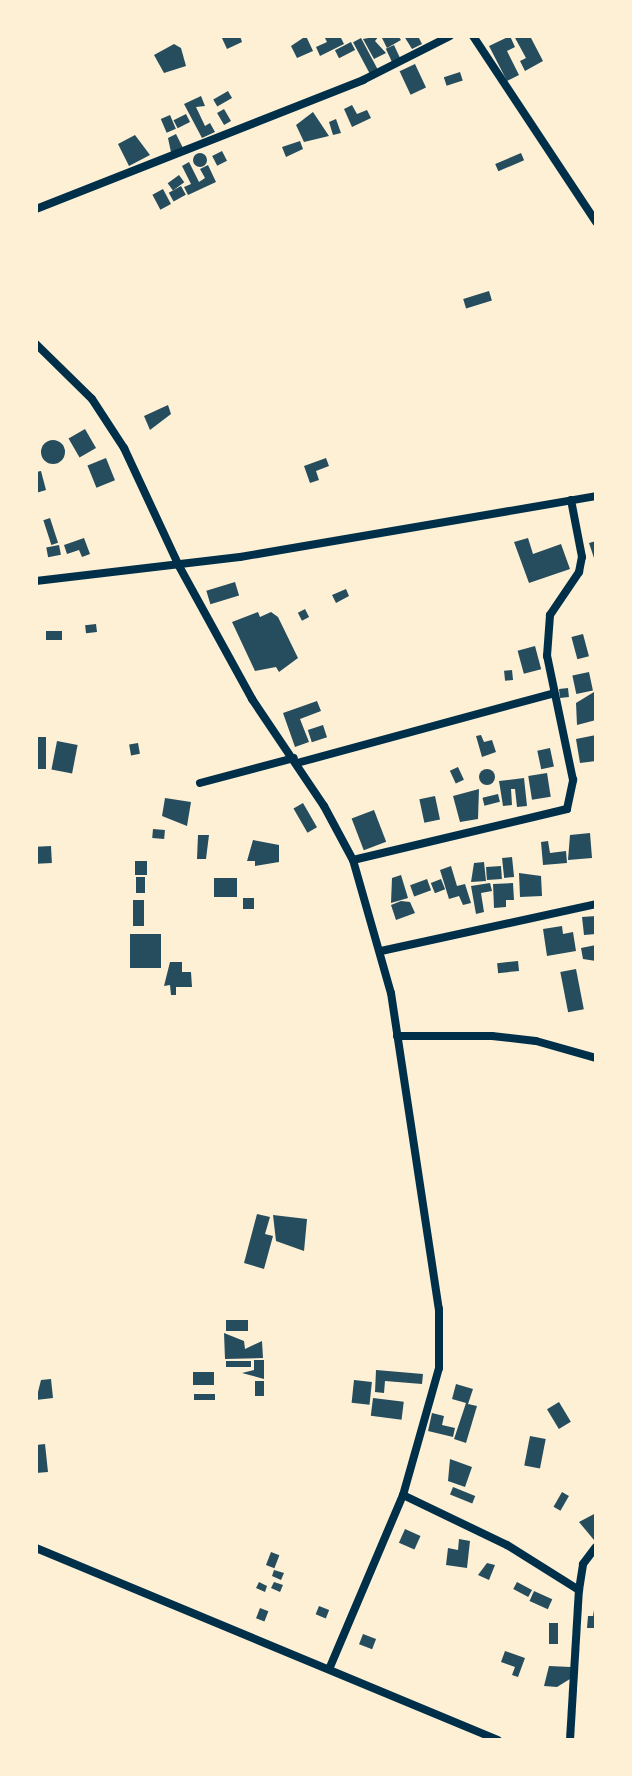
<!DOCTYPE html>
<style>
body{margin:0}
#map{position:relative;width:632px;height:1776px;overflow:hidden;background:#fdf0d5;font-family:"Playfair Display",serif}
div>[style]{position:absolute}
.building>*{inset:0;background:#264d5e;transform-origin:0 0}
.round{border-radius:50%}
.minor>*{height:8px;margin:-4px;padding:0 4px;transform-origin:4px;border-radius:4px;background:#003049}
span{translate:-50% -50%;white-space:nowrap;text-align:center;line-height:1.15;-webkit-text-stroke:8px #fdf0d5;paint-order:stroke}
.frame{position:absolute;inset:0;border:38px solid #fdf0d5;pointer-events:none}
</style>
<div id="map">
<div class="building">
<div style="clip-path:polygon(221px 36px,240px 36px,242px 42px,227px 49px)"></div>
<div style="clip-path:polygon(306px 36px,313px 51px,297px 58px,291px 46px)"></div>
<div style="clip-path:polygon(324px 36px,340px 36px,344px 44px,320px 56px,316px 47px,327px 42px)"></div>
<div style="clip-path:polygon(379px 36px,375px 41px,386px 53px,374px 59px,363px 39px)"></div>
<div style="clip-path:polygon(381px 36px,398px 36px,401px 40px,387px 48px)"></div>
<div style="clip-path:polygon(404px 36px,418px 36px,422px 44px,412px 49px)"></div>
<div style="clip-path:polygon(510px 36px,515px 47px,507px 51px,519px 75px,507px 81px,489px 46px)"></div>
<div style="clip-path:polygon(514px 36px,530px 36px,543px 61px,525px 71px,520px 61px,526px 58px)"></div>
<div style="left:361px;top:38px;width:36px;height:9px;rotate:62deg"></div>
<div style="left:351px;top:42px;width:9px;height:18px;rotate:63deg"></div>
<div style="clip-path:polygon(174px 44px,181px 48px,186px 66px,164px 73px,154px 55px)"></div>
<div style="left:394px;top:45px;width:14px;height:9px;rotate:65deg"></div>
<div style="left:415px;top:64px;width:26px;height:17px;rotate:65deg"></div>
<div style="left:460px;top:72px;width:9px;height:17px;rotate:72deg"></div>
<div style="left:228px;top:91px;width:8px;height:17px;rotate:60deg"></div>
<div style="clip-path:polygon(201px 96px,205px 106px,196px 107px,205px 126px,210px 123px,215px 132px,202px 138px,184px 104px)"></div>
<div style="clip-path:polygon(352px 105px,357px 114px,367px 110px,371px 118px,352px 127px,344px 109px)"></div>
<div style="left:224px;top:109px;width:14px;height:8px;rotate:60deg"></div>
<div style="clip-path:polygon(313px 112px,329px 136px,304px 142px,296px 125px)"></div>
<div style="left:186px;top:114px;width:9px;height:14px;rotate:63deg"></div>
<div style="left:170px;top:115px;width:15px;height:10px;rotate:67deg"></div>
<div style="clip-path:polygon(336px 119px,341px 133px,333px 135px,329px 122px)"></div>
<div style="clip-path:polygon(176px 134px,184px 150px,172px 157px,168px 138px)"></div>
<div style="clip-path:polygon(135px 135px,150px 155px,129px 166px,118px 144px)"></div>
<div style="clip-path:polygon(300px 141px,303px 149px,286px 157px,282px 147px)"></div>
<div style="left:222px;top:151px;width:11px;height:11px;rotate:63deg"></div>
<div style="left:521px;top:153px;width:8px;height:28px;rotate:67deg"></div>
<div class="round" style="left:193px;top:153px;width:14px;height:14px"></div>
<div style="clip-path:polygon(189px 162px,199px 182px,205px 178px,200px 169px,208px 165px,216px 182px,188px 195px,184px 187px,191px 184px,182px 166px)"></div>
<div style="left:179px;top:175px;width:9px;height:14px;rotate:54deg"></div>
<div style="left:181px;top:186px;width:10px;height:14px;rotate:61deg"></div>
<div style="left:163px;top:189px;width:17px;height:12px;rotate:62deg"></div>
<div style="left:489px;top:291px;width:10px;height:27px;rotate:73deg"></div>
<div style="clip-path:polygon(168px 405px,171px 414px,150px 430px,144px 416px)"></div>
<div style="left:85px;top:429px;width:22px;height:19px;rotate:60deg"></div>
<div class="round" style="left:41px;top:440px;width:24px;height:24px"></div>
<div style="left:106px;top:458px;width:24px;height:20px;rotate:68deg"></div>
<div style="clip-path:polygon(326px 458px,329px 466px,316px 471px,319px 480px,310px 483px,304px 466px)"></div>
<div style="clip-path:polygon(41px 471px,46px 490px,36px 493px,36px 472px)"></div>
<div style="left:50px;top:518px;width:26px;height:7px;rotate:72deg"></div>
<div style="clip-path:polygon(84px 538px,90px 554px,82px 557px,79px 550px,67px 554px,64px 545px)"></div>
<div style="clip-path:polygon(528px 538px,533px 554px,561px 544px,570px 569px,529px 583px,514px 542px)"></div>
<div style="clip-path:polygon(596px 541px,596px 561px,595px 561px,589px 543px)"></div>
<div style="left:59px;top:545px;width:10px;height:13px;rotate:79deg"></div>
<div style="left:235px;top:582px;width:14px;height:30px;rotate:73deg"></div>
<div style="clip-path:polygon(346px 589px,349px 596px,336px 603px,332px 595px)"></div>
<div style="left:305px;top:609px;width:9px;height:8px;rotate:63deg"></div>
<div style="clip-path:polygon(258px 612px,260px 617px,271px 612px,278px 617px,298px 658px,279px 672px,276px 667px,255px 671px,232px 622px)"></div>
<div style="left:96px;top:624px;width:8px;height:11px;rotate:83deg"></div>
<div style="left:46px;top:631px;width:16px;height:9px"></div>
<div style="left:583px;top:634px;width:23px;height:12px;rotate:75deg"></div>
<div style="left:535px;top:646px;width:24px;height:18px;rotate:75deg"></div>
<div style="left:512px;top:670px;width:10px;height:8px;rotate:84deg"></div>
<div style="left:589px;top:672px;width:19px;height:17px;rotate:78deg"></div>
<div style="left:568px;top:688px;width:9px;height:9px;rotate:84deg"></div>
<div style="clip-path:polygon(594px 692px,596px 720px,577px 725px,576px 703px)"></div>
<div style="clip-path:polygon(317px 701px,321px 711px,300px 719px,309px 742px,295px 747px,283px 713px)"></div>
<div style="left:323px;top:725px;width:13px;height:16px;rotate:72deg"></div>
<div style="clip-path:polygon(481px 735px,484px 742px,492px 740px,496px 752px,482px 757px,476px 736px)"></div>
<div style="clip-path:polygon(596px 735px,596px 761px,580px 763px,576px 739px)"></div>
<div style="left:37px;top:737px;width:9px;height:32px"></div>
<div style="left:57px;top:741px;width:21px;height:29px;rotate:11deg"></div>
<div style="left:138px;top:743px;width:11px;height:9px;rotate:80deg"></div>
<div style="left:550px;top:748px;width:19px;height:13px;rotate:78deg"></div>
<div style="left:458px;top:767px;width:14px;height:9px;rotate:65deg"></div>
<div class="round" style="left:479px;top:769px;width:16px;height:16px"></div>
<div style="left:547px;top:773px;width:24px;height:19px;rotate:81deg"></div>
<div style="clip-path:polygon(524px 778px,527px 806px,517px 807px,515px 789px,511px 789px,512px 805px,503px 806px,499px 781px)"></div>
<div style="clip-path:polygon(479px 789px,478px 819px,460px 822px,453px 796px)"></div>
<div style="left:498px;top:794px;width:8px;height:16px;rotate:76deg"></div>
<div style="left:435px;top:796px;width:24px;height:16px;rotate:78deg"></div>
<div style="clip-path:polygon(165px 798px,191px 802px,187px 826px,162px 816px)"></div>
<div style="left:303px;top:803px;width:28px;height:11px;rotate:60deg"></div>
<div style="left:374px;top:810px;width:34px;height:24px;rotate:69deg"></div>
<div style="left:153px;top:829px;width:12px;height:9px;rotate:5deg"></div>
<div style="clip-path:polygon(590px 833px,592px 858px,568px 860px,570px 835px)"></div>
<div style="clip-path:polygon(198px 835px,209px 835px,206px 859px,197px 859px)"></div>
<div style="clip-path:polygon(253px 840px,279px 845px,279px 862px,255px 866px,255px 861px,247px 861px)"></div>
<div style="clip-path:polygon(548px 841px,550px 853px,566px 851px,567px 863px,543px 865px,541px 842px)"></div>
<div style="left:51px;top:846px;width:17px;height:15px;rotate:87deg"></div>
<div style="left:512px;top:857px;width:20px;height:10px;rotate:84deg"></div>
<div style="left:135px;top:861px;width:12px;height:14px"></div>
<div style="clip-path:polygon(484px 862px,486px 881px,471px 882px,474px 863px)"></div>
<div style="clip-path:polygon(451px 866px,457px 886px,465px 884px,471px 903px,463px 905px,459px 896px,449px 899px,440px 870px)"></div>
<div style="left:501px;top:866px;width:13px;height:15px;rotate:86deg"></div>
<div style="clip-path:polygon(519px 873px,541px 876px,542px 896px,520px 897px)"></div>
<div style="clip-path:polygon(401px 875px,408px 898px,391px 903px,392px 878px)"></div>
<div style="left:136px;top:877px;width:9px;height:16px"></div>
<div style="left:237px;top:878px;width:19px;height:23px;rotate:90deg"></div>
<div style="left:427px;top:879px;width:12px;height:18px;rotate:70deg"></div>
<div style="left:441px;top:879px;width:11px;height:11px;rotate:68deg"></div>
<div style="clip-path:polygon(490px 883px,492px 891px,481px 893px,484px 912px,476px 914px,471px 886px)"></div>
<div style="clip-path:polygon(513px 883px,514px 900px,506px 900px,506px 907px,494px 908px,493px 884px)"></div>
<div style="left:254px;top:898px;width:11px;height:11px;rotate:90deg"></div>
<div style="left:133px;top:900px;width:11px;height:26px"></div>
<div style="clip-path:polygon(401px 901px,410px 902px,415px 913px,396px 920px,391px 905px)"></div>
<div style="clip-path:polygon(596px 916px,596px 934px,584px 935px,582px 917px)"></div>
<div style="clip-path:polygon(562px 926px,563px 934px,573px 932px,576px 951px,547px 956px,543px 929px)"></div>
<div style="left:130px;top:934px;width:31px;height:34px"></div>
<div style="clip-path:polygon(596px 945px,596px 961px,583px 959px,581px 948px)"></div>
<div style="left:518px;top:961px;width:10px;height:21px;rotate:84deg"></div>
<div style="clip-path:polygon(170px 962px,182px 962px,182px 972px,191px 972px,192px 987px,176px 987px,176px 995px,171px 995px,170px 985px,164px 986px)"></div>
<div style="left:576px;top:969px;width:41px;height:16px;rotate:79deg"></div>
<div style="clip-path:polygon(257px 1214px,270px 1217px,265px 1234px,273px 1236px,264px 1269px,244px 1263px)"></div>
<div style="clip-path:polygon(273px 1215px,307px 1219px,304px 1251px,276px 1241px)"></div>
<div style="left:226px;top:1320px;width:22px;height:11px"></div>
<div style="clip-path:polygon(224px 1333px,244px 1341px,245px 1349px,262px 1341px,263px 1358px,225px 1359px)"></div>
<div style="clip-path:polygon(254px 1360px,264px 1360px,264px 1379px,242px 1373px,254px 1370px)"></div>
<div style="left:226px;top:1361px;width:25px;height:6px"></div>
<div style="clip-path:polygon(376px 1370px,423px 1374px,422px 1384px,385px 1381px,384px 1393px,375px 1392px)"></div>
<div style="left:193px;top:1372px;width:21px;height:13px"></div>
<div style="clip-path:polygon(51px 1379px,53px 1398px,36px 1400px,41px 1380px)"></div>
<div style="left:354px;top:1380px;width:18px;height:23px;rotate:6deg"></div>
<div style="left:255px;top:1381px;width:9px;height:15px"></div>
<div style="clip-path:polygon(456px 1384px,473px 1389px,468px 1404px,477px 1406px,466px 1443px,454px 1439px,466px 1403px,452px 1399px)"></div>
<div style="left:215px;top:1394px;width:6px;height:21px;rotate:90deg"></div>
<div style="left:373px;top:1398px;width:31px;height:18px;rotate:7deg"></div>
<div style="left:559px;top:1402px;width:23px;height:14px;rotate:59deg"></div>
<div style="clip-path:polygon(432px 1413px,444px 1416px,442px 1425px,455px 1428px,453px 1437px,428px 1431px)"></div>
<div style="left:530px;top:1436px;width:16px;height:30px;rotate:11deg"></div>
<div style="clip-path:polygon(45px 1444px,48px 1472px,36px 1473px,36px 1445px)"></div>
<div style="clip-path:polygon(450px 1459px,472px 1467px,465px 1487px,448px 1481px)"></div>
<div style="left:453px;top:1487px;width:24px;height:8px;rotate:22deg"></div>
<div style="left:562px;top:1492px;width:8px;height:17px;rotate:30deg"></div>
<div style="clip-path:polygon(596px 1513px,596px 1538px,594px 1540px,579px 1522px)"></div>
<div style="left:405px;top:1529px;width:17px;height:15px;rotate:24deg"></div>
<div style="clip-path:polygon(459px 1539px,470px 1541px,467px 1568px,446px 1565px,448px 1548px,458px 1550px)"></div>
<div style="left:271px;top:1552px;width:9px;height:14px;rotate:21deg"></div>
<div style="clip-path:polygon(487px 1563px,495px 1565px,489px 1580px,478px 1575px)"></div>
<div style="clip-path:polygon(274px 1570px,284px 1573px,281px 1580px,272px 1576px)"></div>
<div style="clip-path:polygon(259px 1582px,267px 1586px,265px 1592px,256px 1588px)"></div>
<div style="clip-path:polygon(274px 1582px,283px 1585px,280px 1592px,271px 1588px)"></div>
<div style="left:517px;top:1582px;width:17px;height:8px;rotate:28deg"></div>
<div style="left:534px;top:1591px;width:20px;height:11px;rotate:24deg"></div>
<div style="left:319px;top:1606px;width:11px;height:9px;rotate:22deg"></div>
<div style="left:260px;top:1608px;width:9px;height:11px;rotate:21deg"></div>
<div style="clip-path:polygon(594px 1610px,596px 1628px,587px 1628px,588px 1616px,593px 1616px)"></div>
<div style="left:549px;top:1623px;width:9px;height:21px"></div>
<div style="left:363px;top:1634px;width:14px;height:11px;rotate:21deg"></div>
<div style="clip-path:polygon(505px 1651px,525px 1658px,518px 1677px,512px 1675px,515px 1667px,501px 1662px)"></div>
<div style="clip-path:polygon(549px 1666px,571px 1667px,570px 1679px,557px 1687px,544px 1686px)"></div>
</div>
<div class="minor">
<div style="left:473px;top:36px;width:223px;rotate:56.5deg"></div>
<div style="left:36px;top:209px;width:352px;rotate:-21.5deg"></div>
<div style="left:363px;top:80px;width:97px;rotate:-26.8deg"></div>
<div style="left:36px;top:344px;width:78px;rotate:44.5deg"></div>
<div style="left:92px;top:399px;width:59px;rotate:56.9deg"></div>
<div style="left:124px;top:448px;width:130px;rotate:65deg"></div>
<div style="left:179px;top:566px;width:152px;rotate:61.2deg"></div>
<div style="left:252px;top:699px;width:129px;rotate:56.1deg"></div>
<div style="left:324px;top:806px;width:61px;rotate:61.8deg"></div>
<div style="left:353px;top:860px;width:138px;rotate:74.1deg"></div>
<div style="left:391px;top:993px;width:320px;rotate:81.4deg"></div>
<div style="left:439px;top:1309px;width:59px;rotate:90deg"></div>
<div style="left:439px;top:1368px;width:132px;rotate:105.8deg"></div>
<div style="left:403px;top:1495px;width:187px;rotate:113deg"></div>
<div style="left:36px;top:581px;width:205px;rotate:-6.7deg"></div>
<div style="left:240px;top:557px;width:361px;rotate:-9.7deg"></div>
<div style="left:297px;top:763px;width:263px;rotate:-15.2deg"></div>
<div style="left:200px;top:783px;width:97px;rotate:-14.9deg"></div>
<div style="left:353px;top:860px;width:220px;rotate:-13.4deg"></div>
<div style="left:567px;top:809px;width:30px;rotate:-78deg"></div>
<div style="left:573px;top:780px;width:127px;rotate:-101.8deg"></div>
<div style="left:547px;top:656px;width:41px;rotate:-85.8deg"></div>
<div style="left:550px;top:615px;width:52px;rotate:-56deg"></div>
<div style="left:579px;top:572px;width:15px;rotate:-79deg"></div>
<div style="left:582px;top:557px;width:58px;rotate:-100.9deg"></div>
<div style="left:381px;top:951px;width:220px;rotate:-12.3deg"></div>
<div style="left:397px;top:1036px;width:95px"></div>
<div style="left:492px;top:1036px;width:44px;rotate:6.5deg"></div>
<div style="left:536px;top:1041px;width:62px;rotate:15.8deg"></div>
<div style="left:403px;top:1495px;width:115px;rotate:25.7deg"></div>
<div style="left:507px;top:1545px;width:85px;rotate:32deg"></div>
<div style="left:36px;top:1548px;width:500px;rotate:22.57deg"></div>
<div style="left:570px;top:1740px;width:150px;rotate:-86.6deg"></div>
<div style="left:579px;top:1590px;width:26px;rotate:-81deg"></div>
<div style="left:583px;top:1564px;width:21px;rotate:-53deg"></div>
</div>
<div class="frame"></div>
</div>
